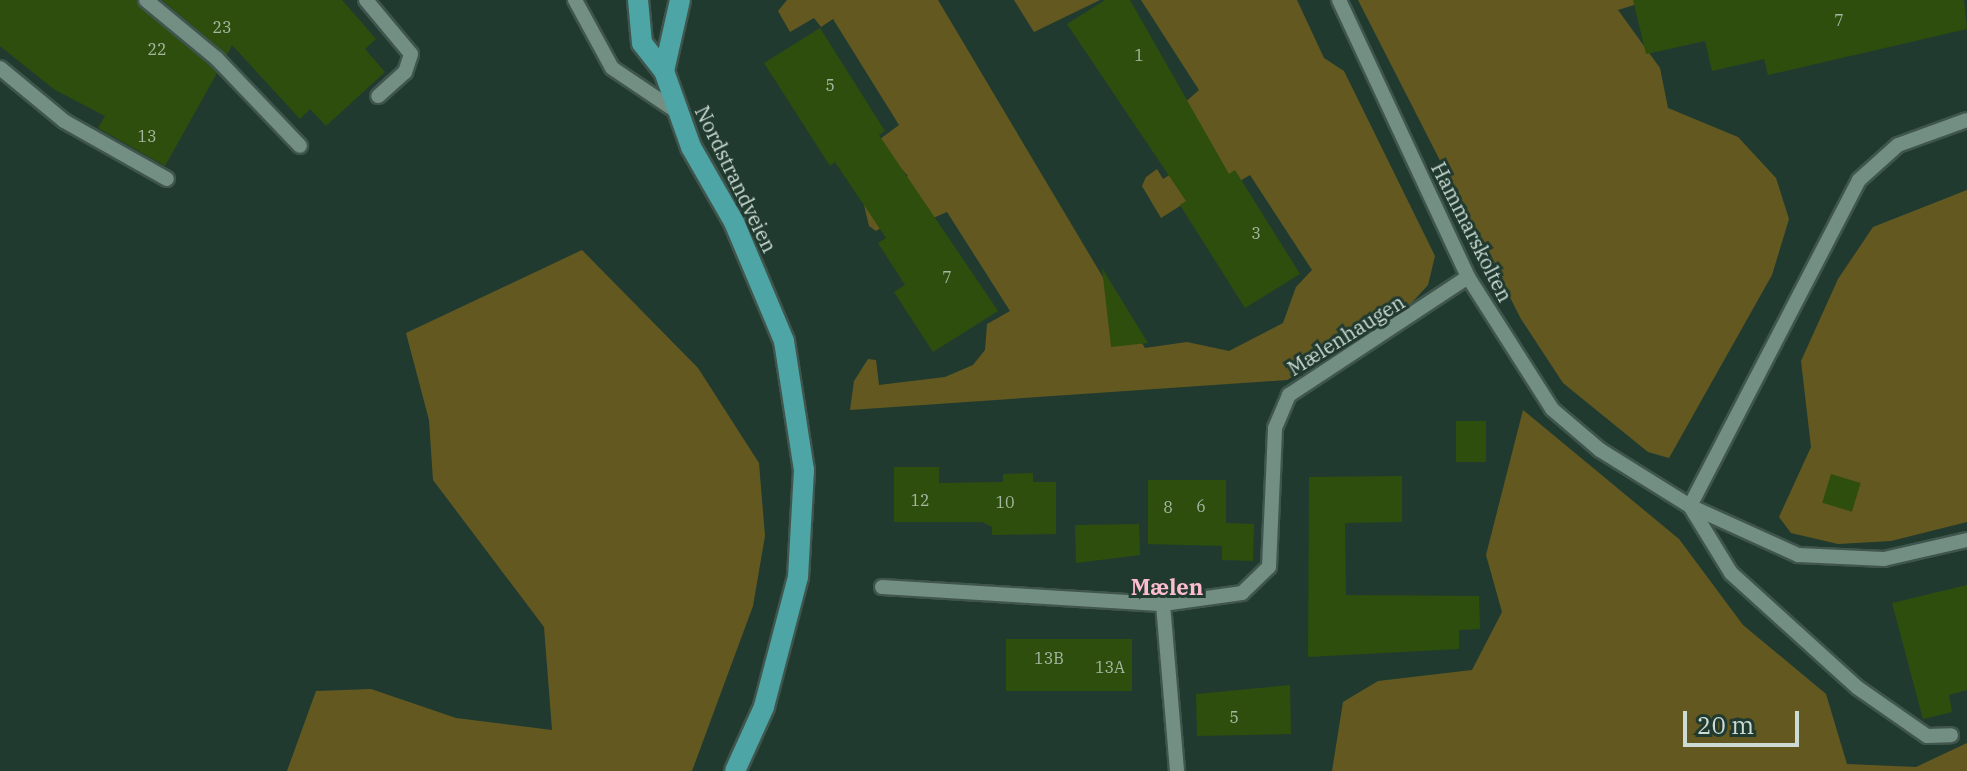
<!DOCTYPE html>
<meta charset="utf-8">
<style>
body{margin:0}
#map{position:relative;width:1967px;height:771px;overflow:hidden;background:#213a30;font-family:"IBM Plex Serif",serif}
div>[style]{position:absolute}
.green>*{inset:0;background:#635920}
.building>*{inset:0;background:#2e4e0d;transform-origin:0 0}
.roads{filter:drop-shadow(2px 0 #3f554d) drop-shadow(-2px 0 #3f554d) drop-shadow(0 2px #3f554d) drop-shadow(0 -2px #3f554d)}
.minor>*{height:14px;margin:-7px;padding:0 7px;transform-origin:7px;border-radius:7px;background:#738e82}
.major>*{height:20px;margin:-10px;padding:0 10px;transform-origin:10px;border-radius:10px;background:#4da5a5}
span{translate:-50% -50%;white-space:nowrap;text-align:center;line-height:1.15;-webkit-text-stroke:6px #213a30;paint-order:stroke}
.number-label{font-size:16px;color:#a4b8a2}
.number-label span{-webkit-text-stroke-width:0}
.street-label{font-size:20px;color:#ccdbd4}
.neighbourhood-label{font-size:22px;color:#febcd2;font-weight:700}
.scale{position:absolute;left:1683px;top:711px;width:116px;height:36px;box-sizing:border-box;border:4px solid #ccdbd4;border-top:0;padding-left:10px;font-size:24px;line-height:28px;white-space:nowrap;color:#ccdbd4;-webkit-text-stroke:6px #213a30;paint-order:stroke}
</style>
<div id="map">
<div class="green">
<div style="clip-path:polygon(787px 0,938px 0,1145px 348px,1187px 342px,1229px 351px,1283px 323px,1296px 287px,1312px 270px,1250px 175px,1233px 185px,1227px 176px,1161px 218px,1142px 186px,1146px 177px,1157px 169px,1163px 179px,1206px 152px,1182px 105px,1199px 90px,1141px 0,1297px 0,1324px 58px,1344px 71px,1435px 256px,1428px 285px,1405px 310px,1287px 380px,850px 410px,854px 381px,868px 359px,876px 360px,879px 385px,945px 377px,973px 365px,985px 350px,987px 324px,1010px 311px,947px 212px,933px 218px,917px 205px,876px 231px,869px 226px,864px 205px,908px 176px,876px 142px,899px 125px,833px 19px,821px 27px,814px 18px,790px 32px,778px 11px)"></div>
<div style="clip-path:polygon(1014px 0,1100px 0,1034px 32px)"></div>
<div style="clip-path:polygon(1358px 0,1650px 0,1618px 10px,1660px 68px,1668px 108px,1738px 137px,1776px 178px,1789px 219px,1772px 275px,1669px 458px,1648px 452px,1563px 383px,1521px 319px)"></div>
<div style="clip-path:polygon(1967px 190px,1967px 522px,1891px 541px,1838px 544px,1791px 533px,1779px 517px,1811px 447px,1801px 361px,1838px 279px,1873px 227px)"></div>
<div style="clip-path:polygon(582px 250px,698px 368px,759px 463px,765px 536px,753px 606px,692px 771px,287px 771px,316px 691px,371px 689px,456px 718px,552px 730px,544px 627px,433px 480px,429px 420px,406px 333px)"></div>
<div style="clip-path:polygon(1523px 410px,1679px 539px,1743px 625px,1826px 694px,1847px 764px,1916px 767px,1967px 743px,1967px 771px,1332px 771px,1343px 702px,1378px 681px,1472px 670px,1502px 612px,1486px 555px)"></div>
</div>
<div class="building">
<div style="clip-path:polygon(0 0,136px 0,210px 66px,217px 73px,165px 166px,98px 128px,105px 116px,55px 90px,0 46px)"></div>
<div style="clip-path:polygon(162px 0,342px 0,376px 39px,365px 49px,385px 72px,326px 126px,310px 109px,300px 119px,232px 45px,227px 55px)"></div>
<div style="clip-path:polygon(1105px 0,1130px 0,1229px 174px,1235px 170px,1300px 274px,1245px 308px,1180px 205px,1186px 201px,1067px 24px)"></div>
<div style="clip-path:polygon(1633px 0,1964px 0,1967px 29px,1768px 75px,1764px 59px,1712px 71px,1705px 41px,1646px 54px)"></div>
<div style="clip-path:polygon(820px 28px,885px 131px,879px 135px,998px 311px,933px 352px,894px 292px,905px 285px,878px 243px,886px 238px,835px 162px,830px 166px,764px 63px)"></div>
<div style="clip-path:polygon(1102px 268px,1148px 343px,1111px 347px)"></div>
<div style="left:1456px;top:421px;width:30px;height:41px"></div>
<div style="clip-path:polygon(894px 467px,939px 467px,939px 483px,1003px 482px,1003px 474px,1033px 473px,1033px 482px,1056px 482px,1056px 534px,992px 535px,992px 527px,982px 522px,894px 522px)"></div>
<div style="left:1831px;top:474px;width:31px;height:30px;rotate:17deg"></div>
<div style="clip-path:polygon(1402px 476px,1402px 522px,1345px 523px,1346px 595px,1479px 596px,1480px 629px,1459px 630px,1459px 649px,1308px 657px,1309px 477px)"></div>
<div style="clip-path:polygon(1148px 480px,1226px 480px,1226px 523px,1254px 524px,1253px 561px,1222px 560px,1222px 546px,1148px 544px)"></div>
<div style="clip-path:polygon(1139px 524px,1140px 555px,1076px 563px,1075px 525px)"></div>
<div style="clip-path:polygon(1967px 585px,1967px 690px,1949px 695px,1952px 712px,1923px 719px,1892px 603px)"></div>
<div style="left:1132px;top:639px;width:52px;height:126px;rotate:90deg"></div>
<div style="clip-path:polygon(1290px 685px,1291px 734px,1197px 736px,1196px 694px)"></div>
</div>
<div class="roads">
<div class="minor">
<div style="left:146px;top:0;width:92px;rotate:39.7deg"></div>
<div style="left:217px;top:59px;width:120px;rotate:46.3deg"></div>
<div style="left:366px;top:0;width:70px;rotate:50.2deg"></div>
<div style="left:411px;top:54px;width:19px;rotate:108deg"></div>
<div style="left:405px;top:72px;width:36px;rotate:138deg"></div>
<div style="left:575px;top:0;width:77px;rotate:61.4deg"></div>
<div style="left:612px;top:68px;width:77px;rotate:33.9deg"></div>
<div style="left:1339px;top:0;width:306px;rotate:65deg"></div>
<div style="left:1468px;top:277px;width:156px;rotate:57.5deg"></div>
<div style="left:1552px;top:409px;width:63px;rotate:40.5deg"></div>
<div style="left:1600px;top:450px;width:106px;rotate:31.9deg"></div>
<div style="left:1690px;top:506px;width:119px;rotate:24.4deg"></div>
<div style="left:1798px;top:555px;width:86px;rotate:2.7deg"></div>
<div style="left:1884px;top:559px;width:85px;rotate:-12.9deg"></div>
<div style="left:0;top:68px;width:83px;rotate:39.6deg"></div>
<div style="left:64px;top:121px;width:118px;rotate:29.4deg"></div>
<div style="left:1690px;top:506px;width:367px;rotate:-62.6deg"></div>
<div style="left:1859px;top:180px;width:52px;rotate:-41.9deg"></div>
<div style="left:1898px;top:145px;width:73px;rotate:-19.9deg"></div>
<div style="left:1690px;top:506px;width:79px;rotate:58.5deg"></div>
<div style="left:1731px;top:573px;width:171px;rotate:42.2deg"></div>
<div style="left:1858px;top:688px;width:84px;rotate:34.8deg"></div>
<div style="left:1927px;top:736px;width:24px;rotate:-2deg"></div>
<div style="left:882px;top:587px;width:282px;rotate:3.5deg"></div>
<div style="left:1163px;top:604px;width:80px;rotate:-7.9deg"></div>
<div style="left:1242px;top:593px;width:37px;rotate:-44deg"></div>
<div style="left:1269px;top:567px;width:139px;rotate:-87.5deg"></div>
<div style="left:1275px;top:428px;width:36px;rotate:-67deg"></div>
<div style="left:1289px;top:395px;width:214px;rotate:-33.4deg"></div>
<div style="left:1163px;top:604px;width:168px;rotate:85.2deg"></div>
</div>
<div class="major">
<div style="left:638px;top:0;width:43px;rotate:84.7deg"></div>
<div style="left:642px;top:43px;width:36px;rotate:52deg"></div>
<div style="left:664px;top:71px;width:81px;rotate:70.4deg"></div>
<div style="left:691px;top:147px;width:86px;rotate:60.2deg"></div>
<div style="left:734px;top:222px;width:129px;rotate:67.2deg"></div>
<div style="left:784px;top:341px;width:131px;rotate:81.2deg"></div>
<div style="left:804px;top:470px;width:107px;rotate:93.2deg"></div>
<div style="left:798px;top:577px;width:134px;rotate:104.7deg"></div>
<div style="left:764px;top:707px;width:70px;rotate:114.4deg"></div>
<div style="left:664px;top:71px;width:73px;rotate:-77.3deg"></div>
</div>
</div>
<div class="number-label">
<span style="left:1839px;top:20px">7</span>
<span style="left:222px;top:27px">23</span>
<span style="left:157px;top:49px">22</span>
<span style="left:1139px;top:55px">1</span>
<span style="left:830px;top:85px">5</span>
<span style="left:147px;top:136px">13</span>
<span style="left:1256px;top:233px">3</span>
<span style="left:947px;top:277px">7</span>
<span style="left:920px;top:500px">12</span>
<span style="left:1005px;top:502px">10</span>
<span style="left:1201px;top:506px">6</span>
<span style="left:1168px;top:507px">8</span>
<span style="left:1049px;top:658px">13B</span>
<span style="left:1110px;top:667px">13A</span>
<span style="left:1234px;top:717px">5</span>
</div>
<div class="street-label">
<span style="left:736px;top:179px;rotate:64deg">Nordstrandveien</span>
<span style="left:1472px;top:232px;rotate:63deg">Hammarskolten</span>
<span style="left:1346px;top:335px;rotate:-32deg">Mælenhaugen</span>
</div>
<div class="neighbourhood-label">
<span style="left:1167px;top:587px">Mælen</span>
</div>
<div class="scale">20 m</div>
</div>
